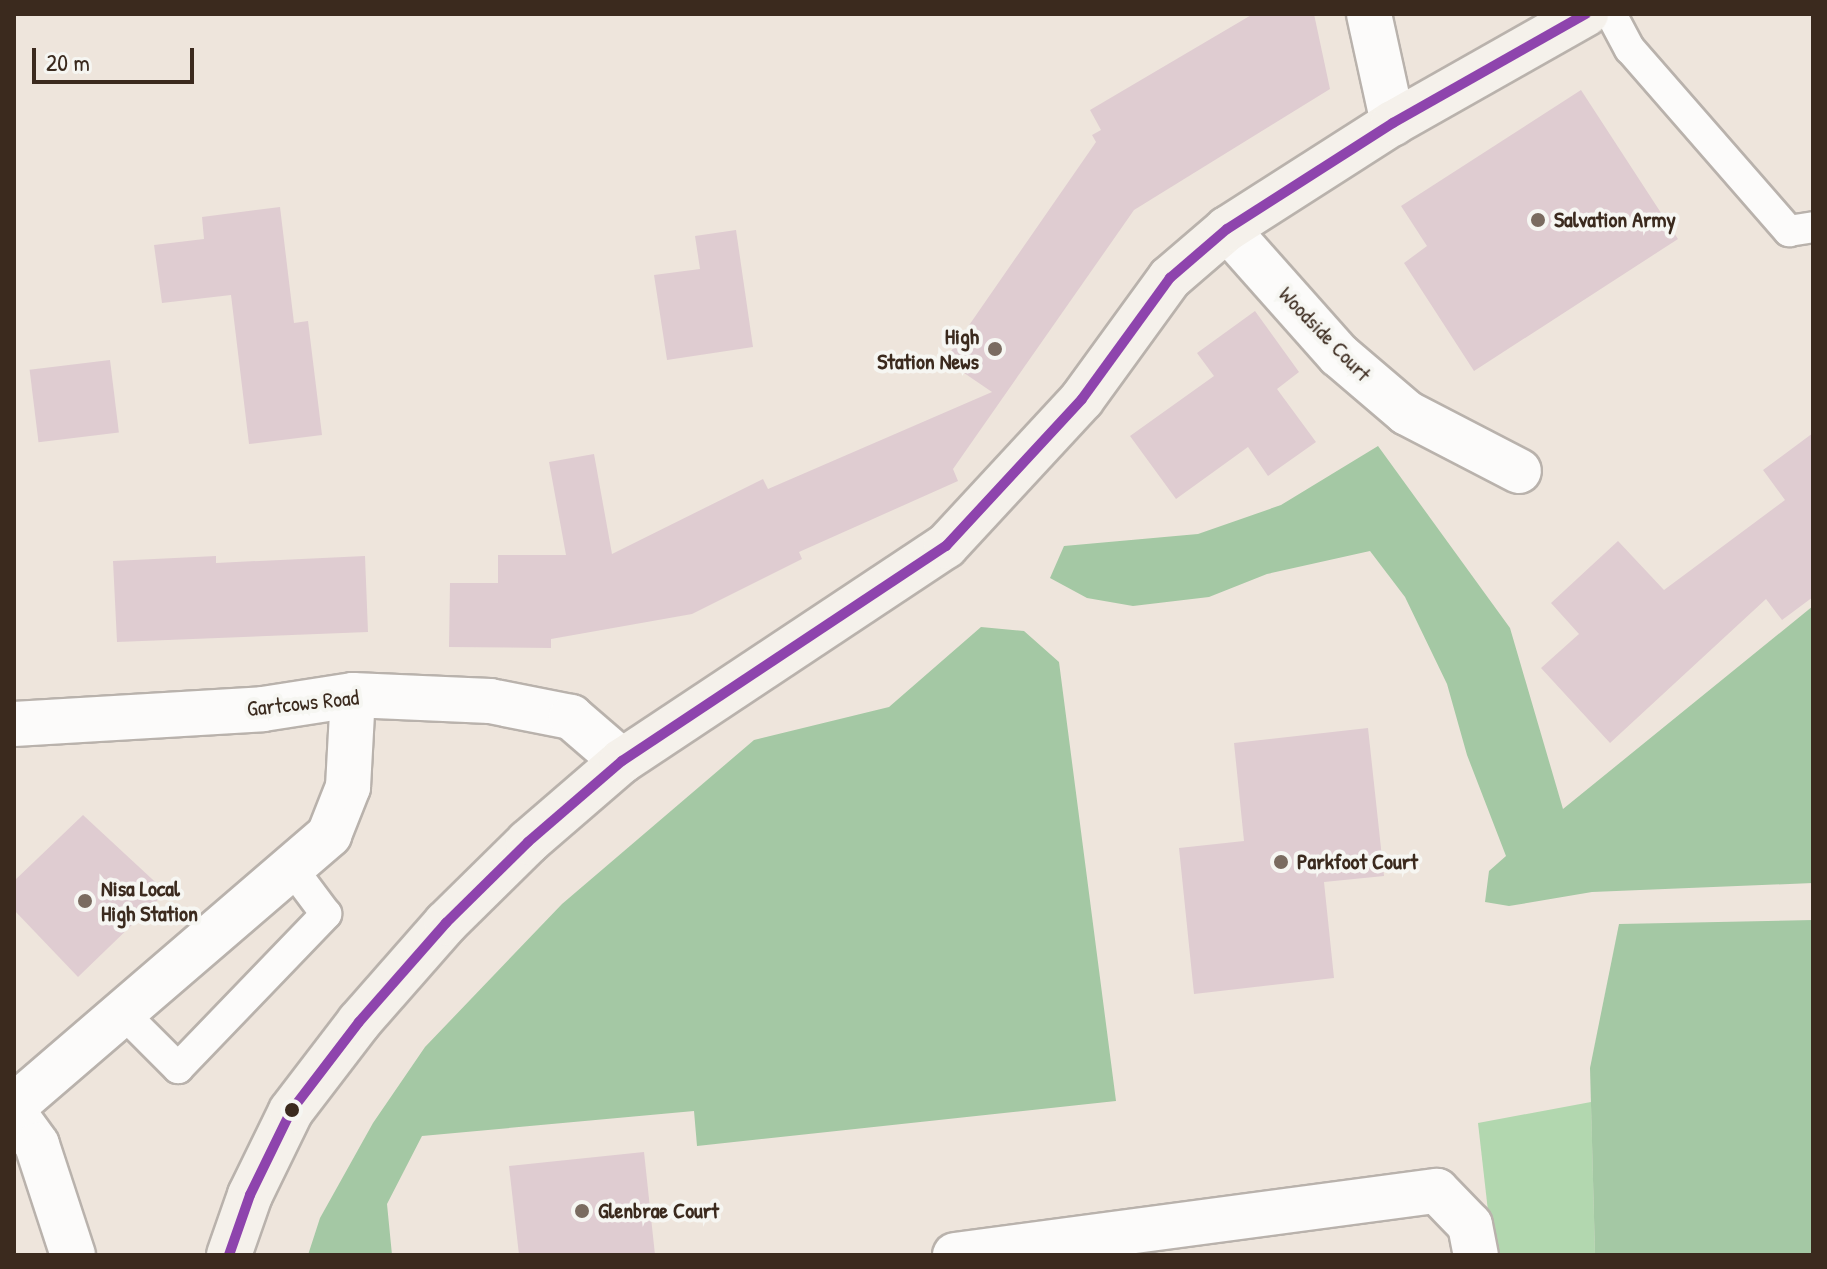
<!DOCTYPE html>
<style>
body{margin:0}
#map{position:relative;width:1827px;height:1269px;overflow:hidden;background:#eee5dc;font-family:"Patrick Hand",sans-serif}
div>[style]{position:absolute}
.green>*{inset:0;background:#b2d7af}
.forest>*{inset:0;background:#a4c8a4}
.building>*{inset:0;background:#dfccd1;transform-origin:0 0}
.roads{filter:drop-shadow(2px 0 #b9b2ac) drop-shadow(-2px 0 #b9b2ac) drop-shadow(0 2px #b9b2ac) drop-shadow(0 -2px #b9b2ac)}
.service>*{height:30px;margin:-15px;padding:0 15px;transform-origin:15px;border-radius:15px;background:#fcfbfa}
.minor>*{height:44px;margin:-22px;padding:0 22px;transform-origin:22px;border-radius:22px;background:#fcfbfa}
.tertiary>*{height:44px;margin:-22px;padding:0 22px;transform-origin:22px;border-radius:22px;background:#fcfbfa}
.secondary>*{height:44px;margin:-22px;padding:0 22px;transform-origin:22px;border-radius:22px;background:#f5f1eb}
.bus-1>*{height:10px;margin:-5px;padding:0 5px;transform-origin:5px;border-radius:5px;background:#8e44ad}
.dots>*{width:22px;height:22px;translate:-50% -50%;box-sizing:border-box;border:4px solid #f6f6f2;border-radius:50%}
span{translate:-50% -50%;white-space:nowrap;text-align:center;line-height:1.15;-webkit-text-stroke:8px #f6f6f2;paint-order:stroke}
.poi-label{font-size:22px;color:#3b2a1e;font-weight:700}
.left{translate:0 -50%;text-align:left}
.right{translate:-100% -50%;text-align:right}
.street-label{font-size:22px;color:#3b2a1e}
.frame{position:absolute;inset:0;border:16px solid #3b2a1e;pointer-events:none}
.scale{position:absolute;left:32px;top:48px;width:162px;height:36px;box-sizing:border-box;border:4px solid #3b2a1e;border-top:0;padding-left:10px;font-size:24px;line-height:28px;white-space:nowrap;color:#3b2a1e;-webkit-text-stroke:6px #f6f6f2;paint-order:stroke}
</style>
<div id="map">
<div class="green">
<div style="clip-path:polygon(1591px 1102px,1595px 1255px,1493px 1255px,1478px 1123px)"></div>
</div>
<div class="forest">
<div style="clip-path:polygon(1378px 446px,1510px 628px,1563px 809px,1813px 606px,1813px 883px,1592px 892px,1509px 906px,1485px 902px,1489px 871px,1506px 856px,1467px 755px,1447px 684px,1405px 597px,1370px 551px,1267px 574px,1209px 597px,1133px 606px,1087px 598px,1050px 578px,1064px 546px,1198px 534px,1281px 505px)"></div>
<div style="clip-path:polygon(981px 627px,1024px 631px,1059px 662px,1116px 1101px,697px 1146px,694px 1111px,422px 1136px,387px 1204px,392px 1255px,308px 1255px,320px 1218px,373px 1123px,425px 1047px,562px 904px,754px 740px,889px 707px)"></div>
<div style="clip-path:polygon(1813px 920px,1813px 1255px,1595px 1255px,1590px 1068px,1619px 924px)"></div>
</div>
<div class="building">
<div style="clip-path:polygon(1253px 14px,1314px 14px,1330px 89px,1134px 210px,953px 469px,958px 481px,799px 552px,802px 559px,692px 614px,551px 639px,551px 648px,449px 647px,450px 583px,498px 583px,498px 555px,566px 555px,549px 462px,594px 454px,612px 554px,763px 479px,768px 489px,992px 392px,945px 360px,1096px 142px,1092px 135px,1101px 130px,1090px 110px)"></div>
<div style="clip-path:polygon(1581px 90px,1678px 239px,1474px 371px,1404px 263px,1427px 246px,1401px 206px)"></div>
<div style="clip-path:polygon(280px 207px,294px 323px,308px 321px,322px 435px,249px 444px,231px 295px,162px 303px,154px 245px,204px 239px,202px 217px)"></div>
<div style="clip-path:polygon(736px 230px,753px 347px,667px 360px,654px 275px,700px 269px,695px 236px)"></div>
<div style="clip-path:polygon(1255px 311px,1299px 372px,1277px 389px,1316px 442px,1268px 476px,1248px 447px,1176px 499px,1130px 436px,1214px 376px,1197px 353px)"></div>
<div style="left:110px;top:360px;width:73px;height:81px;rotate:83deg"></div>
<div style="clip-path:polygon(1813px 433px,1813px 597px,1782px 620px,1766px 599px,1610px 743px,1541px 668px,1579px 634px,1551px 603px,1618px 541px,1664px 590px,1785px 500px,1763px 470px)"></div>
<div style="clip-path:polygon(216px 556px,216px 563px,365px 556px,368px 632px,117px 642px,113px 561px)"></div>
<div style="clip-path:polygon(1368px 728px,1384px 876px,1324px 882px,1334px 978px,1194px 994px,1179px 848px,1244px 841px,1234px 743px)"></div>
<div style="clip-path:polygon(83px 815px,166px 892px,78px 977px,14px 910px,14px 881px)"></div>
<div style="clip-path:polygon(644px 1152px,655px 1255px,519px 1255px,509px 1166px)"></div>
</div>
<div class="roads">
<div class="service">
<div style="left:1611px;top:14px;width:40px;rotate:62deg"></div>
<div style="left:1630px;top:49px;width:242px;rotate:48.9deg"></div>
<div style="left:1789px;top:231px;width:24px;rotate:-9deg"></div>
<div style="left:123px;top:1013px;width:78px;rotate:45deg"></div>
<div style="left:178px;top:1068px;width:214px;rotate:-46.1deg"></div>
<div style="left:326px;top:914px;width:59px;rotate:-126.7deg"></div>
</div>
<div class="minor">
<div style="left:1369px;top:14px;width:112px;rotate:77.6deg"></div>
<div style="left:1227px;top:229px;width:169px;rotate:48.4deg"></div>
<div style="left:1339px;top:355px;width:89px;rotate:40.5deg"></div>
<div style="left:1407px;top:413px;width:126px;rotate:27.4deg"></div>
<div style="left:14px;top:1106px;width:416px;rotate:-40.7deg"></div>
<div style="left:329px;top:835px;width:52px;rotate:-68.4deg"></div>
<div style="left:348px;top:787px;width:92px;rotate:-86.9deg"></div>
<div style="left:14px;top:1113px;width:39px;rotate:54deg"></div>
<div style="left:37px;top:1145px;width:116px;rotate:71.9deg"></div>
<div style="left:955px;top:1255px;width:486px;rotate:-7.6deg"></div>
<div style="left:1437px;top:1191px;width:47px;rotate:45.9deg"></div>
<div style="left:1470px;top:1225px;width:31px;rotate:79deg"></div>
</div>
<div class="tertiary">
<div style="left:14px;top:724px;width:249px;rotate:-3.4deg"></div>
<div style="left:263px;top:709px;width:91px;rotate:-8.8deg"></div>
<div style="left:353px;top:695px;width:137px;rotate:2.5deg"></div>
<div style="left:490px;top:701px;width:83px;rotate:11.2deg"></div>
<div style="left:571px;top:717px;width:67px;rotate:40.8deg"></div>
</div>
<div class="secondary">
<div style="left:229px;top:1255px;width:64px;rotate:-70.7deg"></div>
<div style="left:250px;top:1195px;width:93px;rotate:-64deg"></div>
<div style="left:291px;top:1111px;width:112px;rotate:-52.6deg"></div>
<div style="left:359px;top:1022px;width:132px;rotate:-48.7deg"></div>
<div style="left:446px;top:923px;width:115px;rotate:-44.6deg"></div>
<div style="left:528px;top:842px;width:124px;rotate:-40.8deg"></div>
<div style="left:622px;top:761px;width:389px;rotate:-33.6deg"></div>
<div style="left:946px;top:546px;width:200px;rotate:-47.2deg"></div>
<div style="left:1082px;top:399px;width:150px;rotate:-54deg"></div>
<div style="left:1170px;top:278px;width:75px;rotate:-40.7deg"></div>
<div style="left:1227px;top:229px;width:197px;rotate:-32.6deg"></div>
<div style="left:1393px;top:123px;width:222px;rotate:-29.5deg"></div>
</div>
</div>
<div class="bus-1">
<div style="left:229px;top:1255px;width:64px;rotate:-70.7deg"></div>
<div style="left:250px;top:1195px;width:93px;rotate:-64deg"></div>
<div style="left:291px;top:1111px;width:112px;rotate:-52.6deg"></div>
<div style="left:359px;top:1022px;width:132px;rotate:-48.7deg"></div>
<div style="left:446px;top:923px;width:115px;rotate:-44.6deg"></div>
<div style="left:528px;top:842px;width:124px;rotate:-40.8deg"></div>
<div style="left:622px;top:761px;width:389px;rotate:-33.6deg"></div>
<div style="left:946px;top:546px;width:200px;rotate:-47.2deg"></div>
<div style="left:1082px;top:399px;width:150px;rotate:-54deg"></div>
<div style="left:1170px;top:278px;width:75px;rotate:-40.7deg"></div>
<div style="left:1227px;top:229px;width:197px;rotate:-32.6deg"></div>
<div style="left:1393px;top:123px;width:222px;rotate:-29.5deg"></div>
</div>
<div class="dots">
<div style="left:1538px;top:220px;background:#7a6b60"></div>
<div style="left:995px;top:349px;background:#7a6b60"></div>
<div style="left:1281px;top:862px;background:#7a6b60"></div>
<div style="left:85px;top:901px;background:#7a6b60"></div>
<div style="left:292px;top:1110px;background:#3b2a1e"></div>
<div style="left:582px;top:1211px;background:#7a6b60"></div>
</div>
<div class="poi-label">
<span class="left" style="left:1554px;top:220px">Salvation Army</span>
<span class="right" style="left:979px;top:349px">High<br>Station News</span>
<span class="left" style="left:1297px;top:862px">Parkfoot Court</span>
<span class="left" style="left:101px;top:901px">Nisa Local<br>High Station</span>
<span class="left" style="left:598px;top:1211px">Glenbrae Court</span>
</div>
<div class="street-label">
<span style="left:1325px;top:334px;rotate:46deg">Woodside Court</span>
<span style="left:303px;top:703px;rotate:-6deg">Gartcows Road</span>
</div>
<div class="frame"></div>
<div class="scale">20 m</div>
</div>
